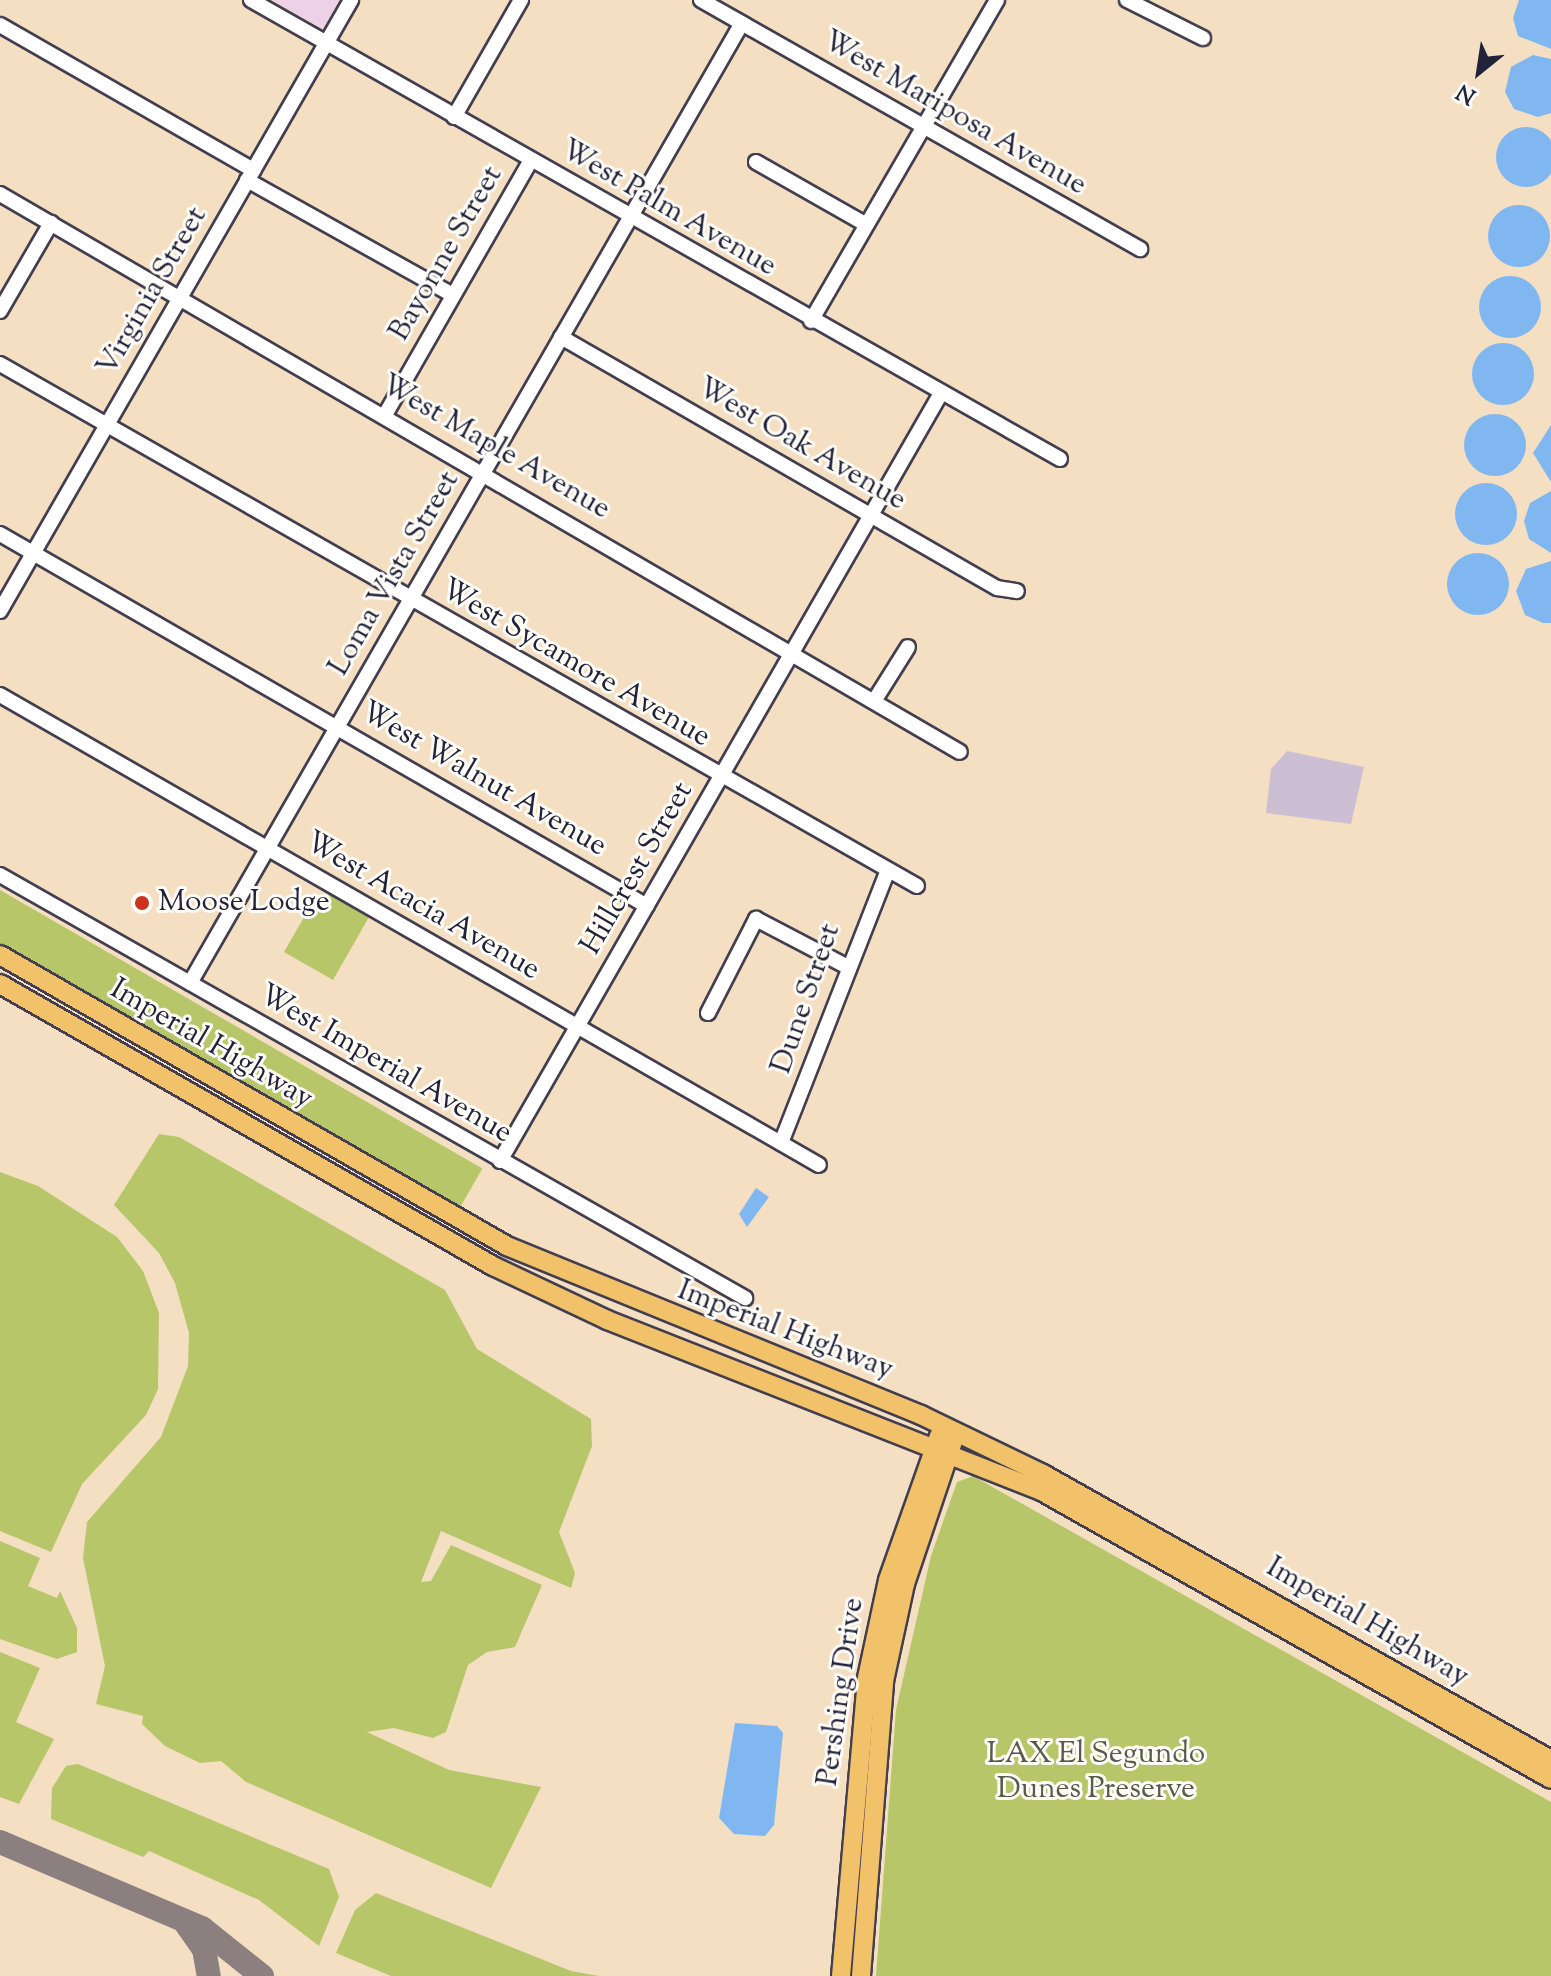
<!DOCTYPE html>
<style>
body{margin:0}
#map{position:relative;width:1551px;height:1976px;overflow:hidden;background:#f4dfc3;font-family:"Sorts Mill Goudy",serif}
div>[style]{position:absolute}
.built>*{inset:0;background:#edd1e9}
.industrial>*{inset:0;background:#ccbfd4}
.green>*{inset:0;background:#b6c668;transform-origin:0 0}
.water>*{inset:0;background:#80b7f0}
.round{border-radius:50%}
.taxiway>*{height:24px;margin:-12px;padding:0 12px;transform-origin:12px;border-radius:12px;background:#8b807f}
.roads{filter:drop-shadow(2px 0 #423e4f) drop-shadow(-2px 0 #423e4f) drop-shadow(0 2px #423e4f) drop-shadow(0 -2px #423e4f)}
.minor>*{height:14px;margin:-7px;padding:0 7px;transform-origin:7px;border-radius:7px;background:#fff}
.major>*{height:18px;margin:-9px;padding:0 9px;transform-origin:9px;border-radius:9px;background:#f2c26a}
.dots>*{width:22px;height:22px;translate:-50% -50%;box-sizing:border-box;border:4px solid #fdfcf7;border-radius:50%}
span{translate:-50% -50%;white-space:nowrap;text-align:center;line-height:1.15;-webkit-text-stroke:6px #fdfcf7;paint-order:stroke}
.street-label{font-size:30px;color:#22223b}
.poi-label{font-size:30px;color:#22223b}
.left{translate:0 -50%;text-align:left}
.park-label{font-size:30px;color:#565b4b}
.north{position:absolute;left:1439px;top:32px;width:80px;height:80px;-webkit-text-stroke:6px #fdfcf7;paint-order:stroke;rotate:210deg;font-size:22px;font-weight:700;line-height:32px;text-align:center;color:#22223b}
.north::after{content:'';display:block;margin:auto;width:28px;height:36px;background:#22223b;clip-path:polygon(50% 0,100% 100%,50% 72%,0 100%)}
</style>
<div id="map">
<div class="built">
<div style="clip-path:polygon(272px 0,339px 0,323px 29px)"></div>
</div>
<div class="industrial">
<div style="clip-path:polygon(1287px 751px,1364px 767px,1351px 824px,1266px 813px,1271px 769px)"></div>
</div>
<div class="green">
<div style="left:0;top:890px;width:557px;height:55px;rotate:30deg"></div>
<div style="clip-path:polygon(329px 894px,369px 917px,333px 980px,284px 952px,314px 900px,323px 905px)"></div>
<div style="clip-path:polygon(159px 1134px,179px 1137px,445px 1290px,477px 1349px,591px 1419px,592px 1446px,559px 1532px,575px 1573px,571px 1588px,441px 1531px,421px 1582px,431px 1581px,451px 1545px,542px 1585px,515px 1647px,487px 1652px,468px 1665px,446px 1732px,433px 1738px,394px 1728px,367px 1732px,449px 1770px,541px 1787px,491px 1888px,246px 1782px,221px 1761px,200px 1763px,165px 1746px,142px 1724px,143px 1716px,96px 1704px,105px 1666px,83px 1558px,87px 1522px,161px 1437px,188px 1366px,189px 1333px,175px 1283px,159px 1253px,114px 1205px)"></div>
<div style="clip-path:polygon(0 1172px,38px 1186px,117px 1237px,143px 1271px,159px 1313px,158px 1389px,146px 1415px,82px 1484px,51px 1552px,0 1531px)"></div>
<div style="clip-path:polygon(973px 1476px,1551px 1802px,1551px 1976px,876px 1976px,896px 1710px,931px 1556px,957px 1482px)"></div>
<div style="clip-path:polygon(0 1541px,40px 1558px,28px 1586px,57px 1598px,60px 1591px,77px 1628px,77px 1652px,57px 1659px,0 1639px)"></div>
<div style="clip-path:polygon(0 1652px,40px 1668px,16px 1722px,54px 1739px,19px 1804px,0 1797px)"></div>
<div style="clip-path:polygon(78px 1764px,329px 1869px,339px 1897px,319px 1946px,259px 1900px,149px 1851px,143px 1857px,51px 1819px,52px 1788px,66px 1766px)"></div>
<div style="clip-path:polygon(376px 1893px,571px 1971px,599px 1976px,391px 1976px,336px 1953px,355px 1910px)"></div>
</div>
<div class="water">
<div style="clip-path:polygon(1519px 0,1551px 0,1551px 49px,1518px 36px,1513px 18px)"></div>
<div style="clip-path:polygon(1533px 55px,1551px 59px,1551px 113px,1538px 117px,1514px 109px,1505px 92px,1511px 67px)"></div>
<div class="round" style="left:1496px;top:127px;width:60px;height:60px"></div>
<div class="round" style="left:1488px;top:205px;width:62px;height:62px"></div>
<div class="round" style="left:1479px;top:276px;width:62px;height:62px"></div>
<div class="round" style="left:1472px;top:343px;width:62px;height:62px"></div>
<div class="round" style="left:1464px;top:414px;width:62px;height:62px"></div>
<div style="clip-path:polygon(1551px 425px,1551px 482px,1533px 453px)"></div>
<div class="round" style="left:1455px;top:483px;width:62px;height:62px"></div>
<div style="clip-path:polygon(1551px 491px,1551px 553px,1529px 539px,1524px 521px,1530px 503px)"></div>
<div class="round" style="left:1447px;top:553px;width:62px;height:62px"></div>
<div style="clip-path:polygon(1551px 561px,1551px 623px,1543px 623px,1525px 615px,1516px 591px,1526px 569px)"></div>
<div style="clip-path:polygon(756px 1188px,769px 1197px,747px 1227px,739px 1214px)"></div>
<div style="clip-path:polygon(735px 1723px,777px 1726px,783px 1733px,774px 1825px,765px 1836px,734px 1834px,719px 1818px)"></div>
</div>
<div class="taxiway">
<div style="left:0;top:1842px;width:220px;rotate:23.1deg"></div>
<div style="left:202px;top:1928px;width:77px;rotate:38.7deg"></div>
<div style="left:187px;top:1925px;width:29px;rotate:55deg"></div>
<div style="left:204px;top:1949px;width:27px;rotate:80deg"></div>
</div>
<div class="roads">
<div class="minor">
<div style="left:251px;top:0;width:930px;rotate:29.57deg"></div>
<div style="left:701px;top:0;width:505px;rotate:29.56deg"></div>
<div style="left:1127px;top:0;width:85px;rotate:26.6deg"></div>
<div style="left:0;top:25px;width:292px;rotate:29.8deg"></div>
<div style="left:454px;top:117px;width:135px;rotate:-60.2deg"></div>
<div style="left:756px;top:162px;width:125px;rotate:29.6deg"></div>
<div style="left:247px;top:180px;width:236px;rotate:29.2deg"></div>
<div style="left:0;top:194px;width:1110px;rotate:30.17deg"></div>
<div style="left:0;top:311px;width:102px;rotate:-59.9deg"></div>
<div style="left:811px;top:321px;width:371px;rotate:-59.9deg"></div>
<div style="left:561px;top:337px;width:503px;rotate:29.93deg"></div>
<div style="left:997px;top:588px;width:20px;rotate:9deg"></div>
<div style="left:0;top:364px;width:1055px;rotate:29.65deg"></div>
<div style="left:385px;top:415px;width:294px;rotate:-60.2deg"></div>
<div style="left:0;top:534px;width:746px;rotate:29.9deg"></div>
<div style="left:0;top:611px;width:705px;rotate:-60.12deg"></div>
<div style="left:0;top:695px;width:944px;rotate:29.85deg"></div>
<div style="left:876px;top:698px;width:60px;rotate:-57.9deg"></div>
<div style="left:0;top:875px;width:857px;rotate:29.59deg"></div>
<div style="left:190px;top:983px;width:1107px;rotate:-60.1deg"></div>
<div style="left:708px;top:1013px;width:106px;rotate:-62.9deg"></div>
<div style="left:756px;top:919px;width:102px;rotate:27.6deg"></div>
<div style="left:781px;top:1143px;width:288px;rotate:-68.6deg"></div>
<div style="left:500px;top:1161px;width:883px;rotate:-60.13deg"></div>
</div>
<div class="major">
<div style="left:0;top:955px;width:585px;rotate:29.85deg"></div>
<div style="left:507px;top:1246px;width:447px;rotate:22.2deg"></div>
<div style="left:921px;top:1415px;width:136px;rotate:25.8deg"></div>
<div style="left:1043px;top:1474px;width:583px;rotate:29.38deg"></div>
<div style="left:0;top:984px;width:568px;rotate:29.77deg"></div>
<div style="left:493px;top:1266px;width:126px;rotate:25.3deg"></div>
<div style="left:607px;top:1320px;width:469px;rotate:21.5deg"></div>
<div style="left:1043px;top:1492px;width:583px;rotate:29.46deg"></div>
<div style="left:841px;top:1976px;width:299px;rotate:-85deg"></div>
<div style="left:867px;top:1678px;width:100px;rotate:-77.9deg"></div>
<div style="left:888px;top:1580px;width:153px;rotate:-70.5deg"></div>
<div style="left:861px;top:1976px;width:296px;rotate:-85.5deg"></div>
<div style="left:884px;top:1681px;width:99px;rotate:-77.8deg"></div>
<div style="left:905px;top:1584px;width:154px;rotate:-71.4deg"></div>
</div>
</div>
<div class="dots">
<div style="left:142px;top:903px;background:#c8321e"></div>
</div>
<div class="street-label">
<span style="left:954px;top:114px;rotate:30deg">West Mariposa Avenue</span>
<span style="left:668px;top:209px;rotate:30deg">West Palm Avenue</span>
<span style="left:447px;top:254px;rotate:-60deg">Bayonne Street</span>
<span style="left:153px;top:292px;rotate:-60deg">Virginia Street</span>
<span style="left:801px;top:445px;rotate:30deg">West Oak Avenue</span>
<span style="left:495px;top:448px;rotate:30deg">West Maple Avenue</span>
<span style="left:395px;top:574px;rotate:-60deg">Loma Vista Street</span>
<span style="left:575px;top:664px;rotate:30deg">West Sycamore Avenue</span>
<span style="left:483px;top:780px;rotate:30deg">West Walnut Avenue</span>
<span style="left:638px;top:869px;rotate:-60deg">Hillcrest Street</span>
<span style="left:422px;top:907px;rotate:30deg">West Acacia Avenue</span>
<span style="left:807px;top:999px;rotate:-71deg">Dune Street</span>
<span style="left:211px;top:1045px;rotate:30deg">Imperial Highway</span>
<span style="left:385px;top:1065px;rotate:30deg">West Imperial Avenue</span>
<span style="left:785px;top:1331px;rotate:21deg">Imperial Highway</span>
<span style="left:1367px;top:1623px;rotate:30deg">Imperial Highway</span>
<span style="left:842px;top:1692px;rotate:-82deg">Pershing Drive</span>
</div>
<div class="poi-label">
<span class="left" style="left:158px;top:903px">Moose Lodge</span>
</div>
<div class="park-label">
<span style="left:1096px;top:1772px">LAX El Segundo<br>Dunes Preserve</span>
</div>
<div class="north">N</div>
</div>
